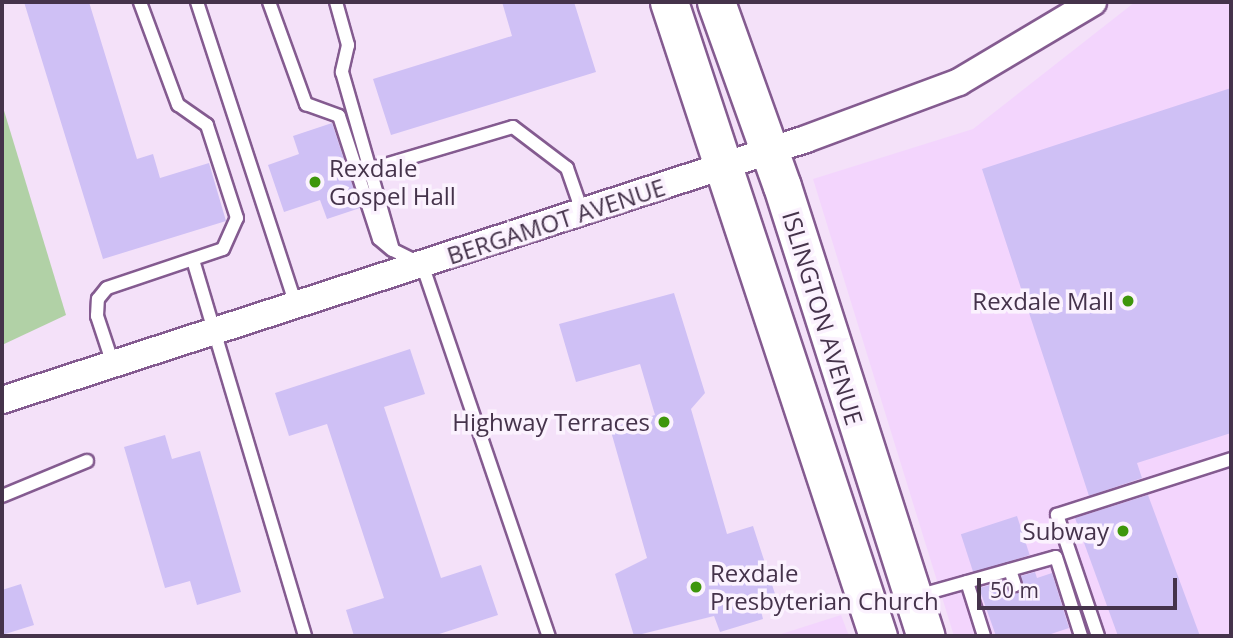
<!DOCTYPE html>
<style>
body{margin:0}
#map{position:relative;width:1233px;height:638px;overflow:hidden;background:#f4e1f9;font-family:"Open Sans",sans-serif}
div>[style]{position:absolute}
.built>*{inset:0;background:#f3d5fd}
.green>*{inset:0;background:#b1d1a6}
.building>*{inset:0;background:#cfc0f5;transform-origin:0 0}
.roads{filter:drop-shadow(2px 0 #845b90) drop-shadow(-2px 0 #845b90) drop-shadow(0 2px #845b90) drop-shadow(0 -2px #845b90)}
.lane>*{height:12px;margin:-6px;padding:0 6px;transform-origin:6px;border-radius:6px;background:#fff}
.street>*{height:26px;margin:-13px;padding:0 13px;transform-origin:13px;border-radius:13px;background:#fff}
.secondary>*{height:37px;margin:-18.5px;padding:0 18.5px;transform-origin:18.5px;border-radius:18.5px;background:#fff}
.dots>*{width:19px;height:19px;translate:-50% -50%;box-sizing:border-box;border:4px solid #fbf2fe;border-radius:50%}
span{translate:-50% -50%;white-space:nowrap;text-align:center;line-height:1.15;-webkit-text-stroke:7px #fbf2fe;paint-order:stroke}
.poi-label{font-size:24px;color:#45334b}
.left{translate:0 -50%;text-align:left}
.right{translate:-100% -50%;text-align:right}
.street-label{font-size:24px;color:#45334b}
.frame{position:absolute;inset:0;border:4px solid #45334b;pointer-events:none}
.scale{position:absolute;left:977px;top:578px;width:200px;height:32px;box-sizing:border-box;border:4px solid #45334b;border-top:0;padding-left:9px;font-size:21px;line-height:24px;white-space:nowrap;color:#45334b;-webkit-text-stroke:5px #fbf2fe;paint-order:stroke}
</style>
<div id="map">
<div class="built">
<div style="clip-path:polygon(1135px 2px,1231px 2px,1231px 636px,954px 636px,813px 179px,973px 129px)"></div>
<div style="clip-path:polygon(841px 615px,849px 636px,775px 636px)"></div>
</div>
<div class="green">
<div style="clip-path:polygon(2px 104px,66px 315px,2px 345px)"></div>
</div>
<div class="building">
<div style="clip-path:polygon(24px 2px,89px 2px,137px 159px,153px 154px,160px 178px,209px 163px,226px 221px,103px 259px)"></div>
<div style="clip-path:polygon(502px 2px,574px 2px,596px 72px,391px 135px,373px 79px,512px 36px)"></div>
<div style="clip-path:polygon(1231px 88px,1231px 433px,1137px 463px,1142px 478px,1089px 496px,982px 169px)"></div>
<div style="clip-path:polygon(332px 123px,360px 208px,327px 219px,320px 200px,284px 212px,268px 165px,299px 154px,293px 136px)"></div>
<div style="clip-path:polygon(674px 293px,705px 393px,691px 409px,727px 534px,753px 526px,777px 600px,761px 611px,763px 619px,720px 632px,714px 616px,634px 636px,615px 574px,647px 558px,610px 428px,655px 415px,640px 364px,576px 382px,559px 324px)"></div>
<div style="clip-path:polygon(410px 349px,425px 394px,384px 407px,441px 578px,481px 565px,498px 615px,433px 636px,354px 636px,346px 610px,384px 598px,327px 424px,289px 436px,275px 393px)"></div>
<div style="clip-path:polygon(165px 435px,172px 459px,200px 451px,241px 592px,197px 605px,190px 581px,165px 588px,124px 447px)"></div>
<div style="clip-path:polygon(1148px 495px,1200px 636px,1118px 636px,1075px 518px)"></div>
<div style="left:1017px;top:516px;width:41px;height:59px;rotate:72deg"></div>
<div style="clip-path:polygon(1035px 572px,1037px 578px,1052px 573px,1069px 628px,1045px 636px,996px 636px,979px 588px,1004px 581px,1017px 593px,1021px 576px)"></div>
<div style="clip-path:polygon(21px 584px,34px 625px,2px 635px,2px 590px)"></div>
</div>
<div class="roads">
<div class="lane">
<div style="left:197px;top:2px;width:318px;rotate:71.9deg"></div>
<div style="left:269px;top:2px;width:109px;rotate:70.1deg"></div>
<div style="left:306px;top:104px;width:35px;rotate:20deg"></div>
<div style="left:339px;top:116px;width:129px;rotate:72deg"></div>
<div style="left:379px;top:239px;width:17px;rotate:40deg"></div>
<div style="left:336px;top:2px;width:45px;rotate:74.4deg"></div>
<div style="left:348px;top:45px;width:28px;rotate:103deg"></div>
<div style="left:342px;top:72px;width:185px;rotate:74deg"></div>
<div style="left:393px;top:250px;width:32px;rotate:26deg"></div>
<div style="left:422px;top:264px;width:393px;rotate:71.2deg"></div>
<div style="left:368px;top:170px;width:151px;rotate:-16.5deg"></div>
<div style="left:513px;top:127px;width:68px;rotate:37.2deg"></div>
<div style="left:567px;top:168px;width:46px;rotate:70.8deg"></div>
<div style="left:193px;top:260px;width:392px;rotate:73.4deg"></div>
<div style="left:113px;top:364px;width:51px;rotate:-108.4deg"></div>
<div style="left:97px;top:316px;width:17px;rotate:-87deg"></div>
<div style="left:98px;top:299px;width:14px;rotate:-51deg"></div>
<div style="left:107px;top:288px;width:122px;rotate:-18.6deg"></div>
<div style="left:223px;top:249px;width:34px;rotate:-66deg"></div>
<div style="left:237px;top:218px;width:98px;rotate:-107.9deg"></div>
<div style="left:207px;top:125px;width:35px;rotate:-145deg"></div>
<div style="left:178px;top:105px;width:110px;rotate:-110.3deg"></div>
<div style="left:2px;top:496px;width:92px;rotate:-22.4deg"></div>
<div style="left:1010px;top:570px;width:16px;rotate:72deg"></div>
<div style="left:967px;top:582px;width:57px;rotate:72.5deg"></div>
<div style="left:917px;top:596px;width:144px;rotate:-15.7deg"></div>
<div style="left:1056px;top:557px;width:83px;rotate:72.4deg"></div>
<div style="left:1098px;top:636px;width:128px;rotate:-108.7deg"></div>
<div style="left:1057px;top:515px;width:183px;rotate:-17.8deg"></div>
</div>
<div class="street">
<div style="left:2px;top:400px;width:845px;rotate:-17.98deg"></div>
<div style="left:806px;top:139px;width:163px;rotate:-20.4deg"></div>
<div style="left:959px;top:82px;width:156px;rotate:-30.8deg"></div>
</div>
<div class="secondary">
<div style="left:669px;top:2px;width:668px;rotate:71.76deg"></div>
<div style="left:716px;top:2px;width:195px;rotate:70.3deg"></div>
<div style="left:782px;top:186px;width:472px;rotate:72.3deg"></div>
</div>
</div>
<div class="dots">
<div style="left:315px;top:182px;background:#3e960c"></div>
<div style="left:1128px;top:301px;background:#3e960c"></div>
<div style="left:664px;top:422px;background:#3e960c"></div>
<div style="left:1123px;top:531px;background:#3e960c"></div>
<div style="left:696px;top:587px;background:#3e960c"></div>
</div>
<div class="poi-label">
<span class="left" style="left:329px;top:182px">Rexdale<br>Gospel Hall</span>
<span class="right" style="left:1114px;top:301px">Rexdale Mall</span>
<span class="right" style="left:650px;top:422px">Highway Terraces</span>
<span class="right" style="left:1109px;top:531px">Subway</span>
<span class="left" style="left:710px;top:587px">Rexdale<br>Presbyterian Church</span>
</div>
<div class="street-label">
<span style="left:556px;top:221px;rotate:-18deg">BERGAMOT AVENUE</span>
<span style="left:823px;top:318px;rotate:73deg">ISLINGTON AVENUE</span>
</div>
<div class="frame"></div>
<div class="scale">50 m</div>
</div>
